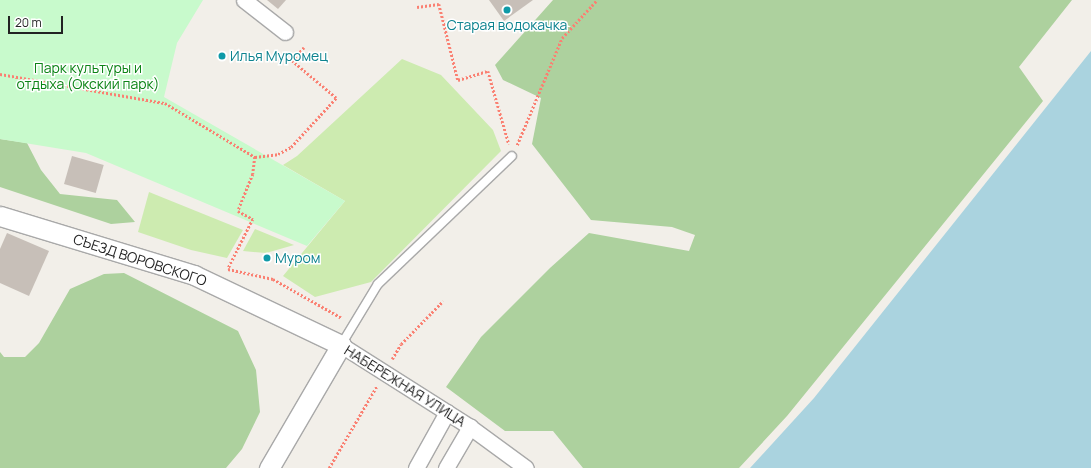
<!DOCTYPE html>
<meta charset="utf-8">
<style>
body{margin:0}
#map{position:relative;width:1091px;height:468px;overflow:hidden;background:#f2efe9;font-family:Manrope,sans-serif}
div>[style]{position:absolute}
.grass>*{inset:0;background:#cdebb0}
.forest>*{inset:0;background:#add19e}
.park>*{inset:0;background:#c8facc}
.water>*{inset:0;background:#aad3df}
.building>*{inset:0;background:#c7bfb8;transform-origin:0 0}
.path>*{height:2.5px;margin-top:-1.25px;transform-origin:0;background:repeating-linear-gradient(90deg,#fa8072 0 2px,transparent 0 4px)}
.roads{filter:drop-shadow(1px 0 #a9a9a9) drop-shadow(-1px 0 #a9a9a9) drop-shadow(0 1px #a9a9a9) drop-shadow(0 -1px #a9a9a9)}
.service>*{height:8px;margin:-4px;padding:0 4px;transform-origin:4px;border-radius:4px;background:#fff}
.minor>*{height:15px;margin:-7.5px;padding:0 7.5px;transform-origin:7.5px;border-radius:7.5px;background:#fff}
.tertiary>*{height:19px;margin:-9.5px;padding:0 9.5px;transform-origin:9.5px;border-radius:9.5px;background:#fff}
.dots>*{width:11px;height:11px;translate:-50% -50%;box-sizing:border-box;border:2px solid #fff;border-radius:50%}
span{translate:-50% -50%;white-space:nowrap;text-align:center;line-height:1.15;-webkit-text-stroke:3px #fff;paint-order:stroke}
.culture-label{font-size:14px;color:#0d838f}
.left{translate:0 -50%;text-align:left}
.park-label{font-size:14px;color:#0c8416}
.street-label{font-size:14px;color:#222}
.scale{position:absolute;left:8px;top:16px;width:55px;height:18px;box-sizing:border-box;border:2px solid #222;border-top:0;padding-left:5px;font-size:12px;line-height:14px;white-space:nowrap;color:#222;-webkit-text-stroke:3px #fff;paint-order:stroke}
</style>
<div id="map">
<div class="grass">
<div style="clip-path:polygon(402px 59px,441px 75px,493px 130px,501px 151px,371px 282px,315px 297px,283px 276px,345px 201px,283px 165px,297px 156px)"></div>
<div style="clip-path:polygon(149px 192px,243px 230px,227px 258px,191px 250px,138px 232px)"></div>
<div style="clip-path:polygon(255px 229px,294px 245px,266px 253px,243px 251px)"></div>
</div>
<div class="forest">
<div style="clip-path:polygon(553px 0,1072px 0,1019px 67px,1043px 101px,787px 416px,739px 468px,583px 468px,553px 431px,505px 431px,446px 387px,481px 337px,550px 268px,589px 233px,689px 251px,695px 235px,672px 227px,591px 220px,532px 144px,541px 98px,503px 80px,495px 65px)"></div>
<div style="clip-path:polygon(0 139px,27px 143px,41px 170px,60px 194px,117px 200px,135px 222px,111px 224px,0 187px)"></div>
<div style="clip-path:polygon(124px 273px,238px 331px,256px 370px,260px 412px,242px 449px,226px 468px,0 468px,0 352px,4px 357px,25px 357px,39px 343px,70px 289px,104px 274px)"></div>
</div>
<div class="park">
<div style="clip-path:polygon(0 0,203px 0,177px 43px,164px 97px,345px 201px,307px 246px,86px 153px,0 139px)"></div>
</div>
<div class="water">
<div style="clip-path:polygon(1091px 51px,1091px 468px,750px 468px,814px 398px)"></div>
</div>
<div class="building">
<div style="clip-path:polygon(267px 0,286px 0,278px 9px)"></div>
<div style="clip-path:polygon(489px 0,533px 0,504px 21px)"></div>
<div style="left:72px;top:156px;width:33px;height:29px;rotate:16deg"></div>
<div style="clip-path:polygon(7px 233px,49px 251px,29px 296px,0 283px,0 249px)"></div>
</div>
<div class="path">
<div style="left:417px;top:7px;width:22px;rotate:-8deg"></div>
<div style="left:439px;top:4px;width:78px;rotate:76deg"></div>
<div style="left:458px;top:80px;width:31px;rotate:-17deg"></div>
<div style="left:488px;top:71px;width:76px;rotate:74deg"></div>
<div style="left:0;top:74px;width:168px;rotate:10deg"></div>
<div style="left:165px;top:103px;width:105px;rotate:31deg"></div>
<div style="left:255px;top:157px;width:17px;rotate:97deg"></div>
<div style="left:253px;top:174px;width:40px;rotate:112deg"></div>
<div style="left:238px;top:211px;width:17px;rotate:28deg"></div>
<div style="left:253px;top:219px;width:56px;rotate:116.6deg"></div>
<div style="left:517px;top:145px;width:116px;rotate:-67.2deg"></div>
<div style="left:562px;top:38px;width:52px;rotate:-47.4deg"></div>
<div style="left:255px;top:157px;width:23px;rotate:-7deg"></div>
<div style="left:278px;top:154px;width:15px;rotate:-28deg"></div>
<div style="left:291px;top:147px;width:67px;rotate:-47.4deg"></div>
<div style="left:336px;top:98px;width:57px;rotate:-139.9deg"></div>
<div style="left:292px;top:61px;width:18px;rotate:-49deg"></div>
<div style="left:228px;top:269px;width:46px;rotate:12.5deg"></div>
<div style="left:273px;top:279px;width:79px;rotate:29.5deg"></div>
<div style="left:392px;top:359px;width:17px;rotate:-59deg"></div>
<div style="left:401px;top:344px;width:60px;rotate:-45.7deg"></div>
<div style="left:329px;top:468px;width:95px;rotate:-59.7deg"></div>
</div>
<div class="roads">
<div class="service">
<div style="left:341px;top:345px;width:71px;rotate:-58.8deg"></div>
<div style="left:378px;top:284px;width:185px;rotate:-43.7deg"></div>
</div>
<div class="minor">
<div style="left:244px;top:0;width:52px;rotate:38deg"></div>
<div style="left:341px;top:345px;width:153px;rotate:32.4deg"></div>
<div style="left:470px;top:427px;width:69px;rotate:36.2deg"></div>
<div style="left:416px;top:468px;width:64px;rotate:-61deg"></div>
<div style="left:446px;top:468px;width:48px;rotate:-59.7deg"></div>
</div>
<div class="tertiary">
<div style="left:0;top:216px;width:203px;rotate:16.9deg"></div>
<div style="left:194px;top:275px;width:163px;rotate:25.5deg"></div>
<div style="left:341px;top:345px;width:143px;rotate:120.3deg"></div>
</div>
</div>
<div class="dots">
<div style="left:507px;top:10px;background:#0f9aa8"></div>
<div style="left:222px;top:56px;background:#0f9aa8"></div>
<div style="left:267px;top:258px;background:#0f9aa8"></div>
</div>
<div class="culture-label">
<span style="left:507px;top:25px">Старая водокачка</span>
<span class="left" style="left:230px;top:56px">Илья Муромец</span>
<span class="left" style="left:275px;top:258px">Муром</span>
</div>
<div class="park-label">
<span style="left:88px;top:76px">Парк культуры и<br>отдыха (Окский парк)</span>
</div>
<div class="street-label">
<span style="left:140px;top:260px;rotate:18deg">СЪЕЗД ВОРОВСКОГО</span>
<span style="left:405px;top:386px;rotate:32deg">НАБЕРЕЖНАЯ УЛИЦА</span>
</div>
<div class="scale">20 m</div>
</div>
